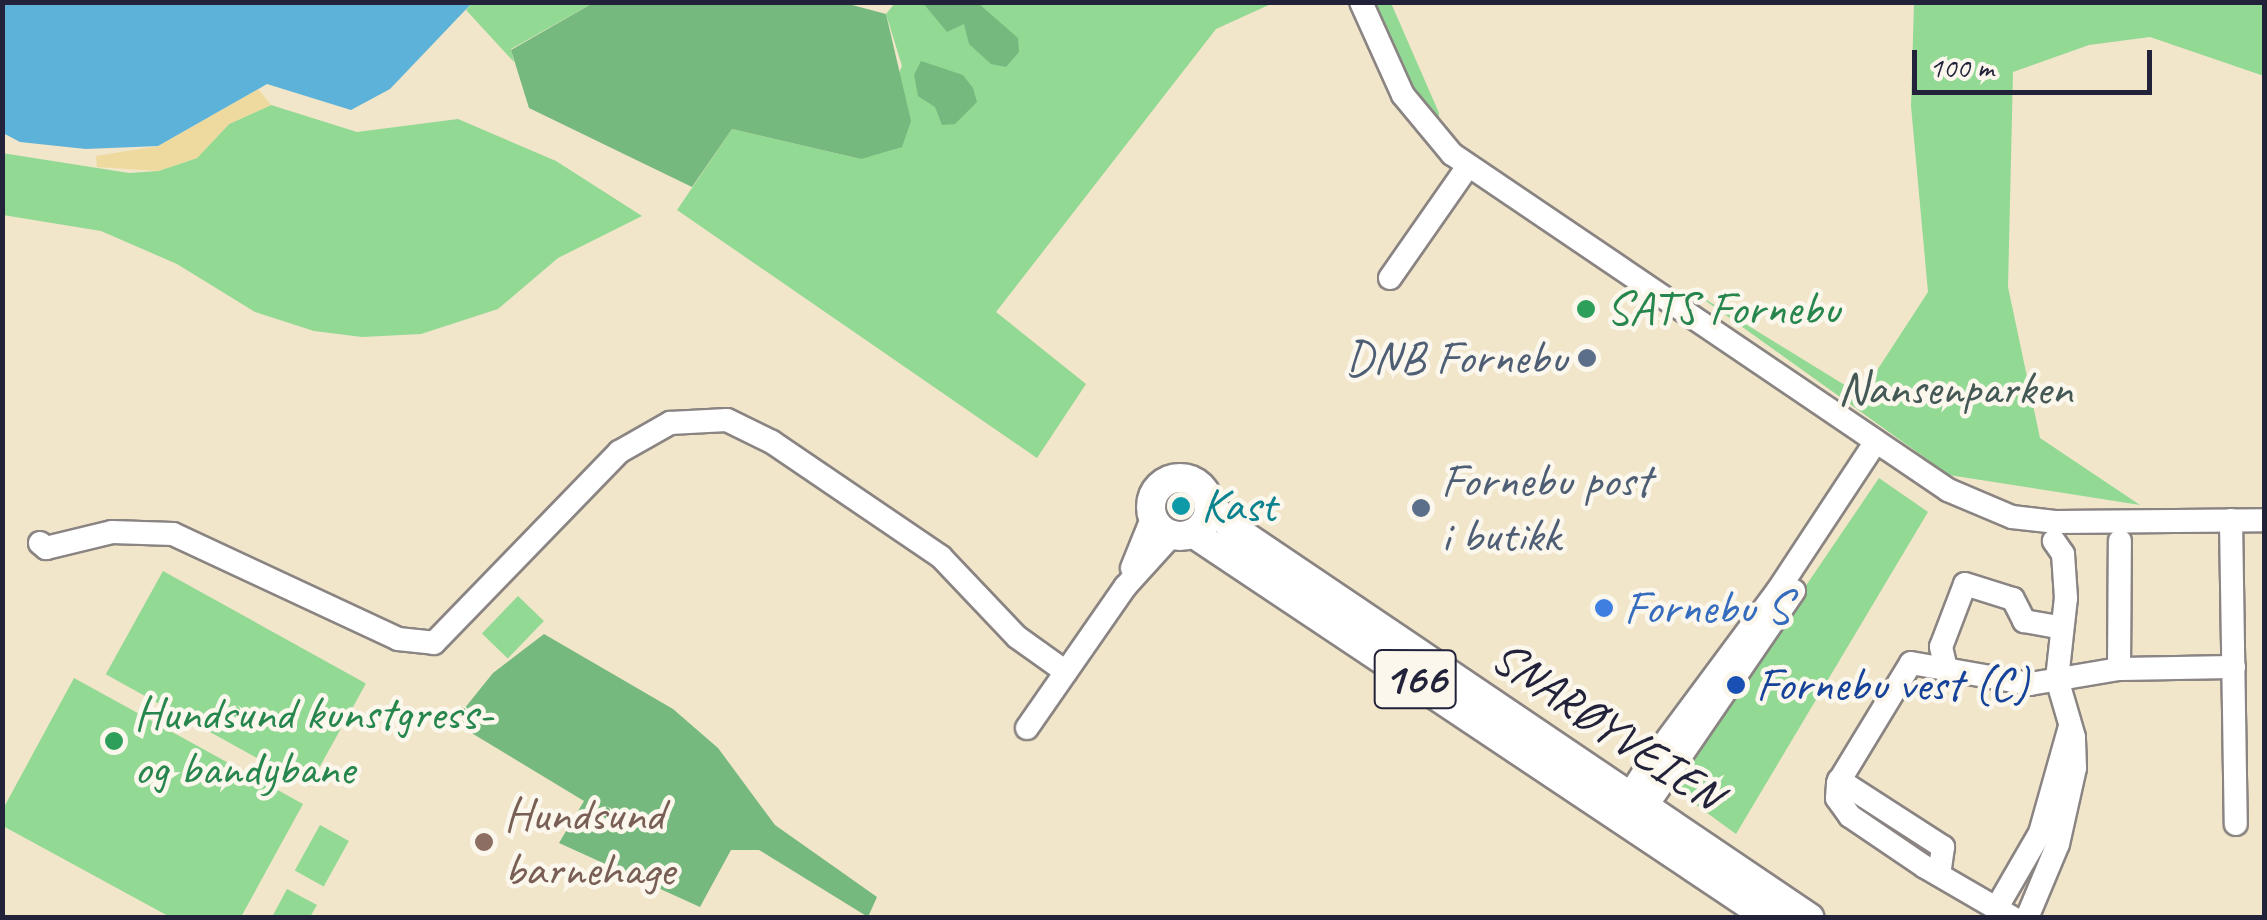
<!DOCTYPE html>
<meta charset="utf-8">
<style>
body{margin:0}
#map{position:relative;width:2267px;height:920px;overflow:hidden;background:#f1e5ca;font-family:Caveat,sans-serif}
div>[style]{position:absolute}
.green>*{inset:0;background:#92d994;transform-origin:0 0}
.forest>*{inset:0;background:#75b97e}
.sand>*{inset:0;background:#eeda9e}
.water>*{inset:0;background:#5cb2d8}
.roads{filter:drop-shadow(2px 0 #8a8482) drop-shadow(-2px 0 #8a8482) drop-shadow(0 2px #8a8482) drop-shadow(0 -2px #8a8482)}
.minor>*{height:22px;margin:-11px;padding:0 11px;transform-origin:11px;border-radius:11px;background:#fff}
.major>*{height:28px;margin:-14px;padding:0 14px;transform-origin:14px;border-radius:14px;background:#fff}
.major>.ring{margin:-14px;padding:0;box-sizing:content-box;background:none;border:28px solid #fff;border-radius:50%}
.dots>*{width:28px;height:28px;translate:-50% -50%;box-sizing:border-box;border:5px solid #fbf7ec;border-radius:50%}
span{translate:-50% -50%;white-space:nowrap;text-align:center;line-height:1.15;-webkit-text-stroke:9px #fbf7ec;paint-order:stroke}
.shield-label span{padding:2px 8px;background:#fbf7ec;border:2px solid;border-radius:8px;-webkit-text-stroke-width:0}
.shield-label{font-size:45px;color:#22223b;font-weight:700}
.leisure-label{font-size:48px;color:#27864d}
.left{translate:0 -50%;text-align:left}
.service-label{font-size:48px;color:#4e5e75}
.right{translate:-100% -50%;text-align:right}
.park-label{font-size:48px;color:#445956}
.culture-label{font-size:48px;color:#0d838f}
.shop-label{font-size:48px;color:#366cbe}
.transit-label{font-size:48px;color:#164399}
.street-label{font-size:48px;color:#22223b}
.education-label{font-size:48px;color:#785e54}
.frame{position:absolute;inset:0;border:5px solid #22223b;pointer-events:none}
.scale{position:absolute;left:1912px;top:50px;width:240px;height:45px;box-sizing:border-box;border:5px solid #22223b;border-top:0;padding-left:12px;font-size:30px;line-height:35px;white-space:nowrap;color:#22223b;-webkit-text-stroke:8px #fbf7ec;paint-order:stroke}
</style>
<div id="map">
<div class="green">
<div style="clip-path:polygon(472px 3px,593px 3px,511px 49px,514px 62px,466px 10px)"></div>
<div style="clip-path:polygon(895px 3px,1273px 3px,1216px 29px,996px 312px,1086px 384px,1037px 458px,677px 210px,732px 129px,861px 159px,902px 66px,886px 14px)"></div>
<div style="clip-path:polygon(1371px 3px,1391px 3px,1439px 113px,1438px 128px,1415px 99px)"></div>
<div style="clip-path:polygon(1914px 3px,2264px 3px,2264px 76px,2150px 37px,2089px 45px,2013px 72px,2008px 287px,2040px 438px,2140px 505px,1949px 475px,1692px 291px,1861px 395px,1928px 292px,1911px 106px)"></div>
<div style="clip-path:polygon(271px 105px,357px 132px,458px 119px,556px 161px,642px 216px,558px 258px,498px 309px,421px 334px,362px 337px,314px 331px,255px 312px,177px 264px,101px 231px,3px 215px,2px 153px,129px 173px,158px 171px,197px 158px,229px 124px)"></div>
<div style="clip-path:polygon(1879px 478px,1928px 512px,1736px 834px,1670px 786px)"></div>
<div style="left:163px;top:571px;width:232px;height:118px;rotate:29deg"></div>
<div style="left:518px;top:596px;width:36px;height:52px;rotate:44deg"></div>
<div style="clip-path:polygon(74px 678px,303px 804px,241px 917px,170px 917px,3px 826px,3px 809px)"></div>
<div style="left:320px;top:825px;width:33px;height:52px;rotate:29deg"></div>
<div style="clip-path:polygon(287px 889px,317px 905px,310px 917px,272px 917px)"></div>
</div>
<div class="forest">
<div style="clip-path:polygon(593px 3px,841px 2px,886px 14px,911px 121px,902px 147px,861px 159px,732px 129px,692px 187px,529px 108px,511px 50px)"></div>
<div style="clip-path:polygon(923px 3px,978px 3px,1018px 38px,1019px 52px,1006px 67px,991px 64px,969px 44px,964px 24px,947px 32px)"></div>
<div style="clip-path:polygon(921px 61px,963px 75px,973px 88px,977px 102px,955px 124px,942px 125px,935px 107px,918px 96px,914px 75px)"></div>
<div style="clip-path:polygon(544px 634px,673px 709px,718px 748px,775px 825px,877px 897px,868px 917px,759px 850px,731px 850px,700px 907px,559px 843px,584px 801px,460px 726px,464px 709px,493px 673px)"></div>
</div>
<div class="sand">
<div style="clip-path:polygon(258px 89px,271px 105px,229px 124px,197px 158px,158px 171px,97px 167px,96px 156px,158px 146px)"></div>
</div>
<div class="water">
<div style="clip-path:polygon(2px 3px,3px 2px,472px 3px,390px 89px,351px 110px,267px 84px,158px 146px,86px 149px,20px 142px,3px 133px)"></div>
</div>
<div class="roads">
<div class="minor">
<div style="left:1361px;top:2px;width:102px;rotate:65.7deg"></div>
<div style="left:1403px;top:95px;width:77px;rotate:50.3deg"></div>
<div style="left:1452px;top:154px;width:599px;rotate:34.11deg"></div>
<div style="left:1948px;top:490px;width:69px;rotate:22.9deg"></div>
<div style="left:2012px;top:517px;width:43px;rotate:6.6deg"></div>
<div style="left:2055px;top:522px;width:209px;rotate:-0.5deg"></div>
<div style="left:1390px;top:278px;width:136px;rotate:-55.1deg"></div>
<div style="left:2231px;top:520px;width:304px;rotate:89.1deg"></div>
<div style="left:40px;top:543px;width:8px;rotate:40deg"></div>
<div style="left:46px;top:548px;width:68px;rotate:-13.6deg"></div>
<div style="left:112px;top:532px;width:61px;rotate:1.9deg"></div>
<div style="left:173px;top:534px;width:248px;rotate:25deg"></div>
<div style="left:398px;top:639px;width:36px;rotate:6deg"></div>
<div style="left:434px;top:643px;width:266px;rotate:-45.9deg"></div>
<div style="left:619px;top:452px;width:59px;rotate:-29.6deg"></div>
<div style="left:670px;top:423px;width:57px;rotate:-3deg"></div>
<div style="left:727px;top:420px;width:50px;rotate:26.1deg"></div>
<div style="left:772px;top:442px;width:204px;rotate:34.2deg"></div>
<div style="left:941px;top:557px;width:110px;rotate:46.5deg"></div>
<div style="left:1017px;top:637px;width:60px;rotate:35.5deg"></div>
<div style="left:1132px;top:568px;width:56px;rotate:-68deg"></div>
<div style="left:2119px;top:669px;width:128px;rotate:-89.6deg"></div>
<div style="left:1947px;top:673px;width:27px;rotate:-103deg"></div>
<div style="left:1941px;top:647px;width:67px;rotate:-69.1deg"></div>
<div style="left:1965px;top:584px;width:50px;rotate:17.4deg"></div>
<div style="left:2013px;top:599px;width:25px;rotate:63deg"></div>
<div style="left:2024px;top:621px;width:35px;rotate:10deg"></div>
<div style="left:1027px;top:728px;width:172px;rotate:-55.2deg"></div>
<div style="left:1125px;top:587px;width:70px;rotate:-47.9deg"></div>
<div style="left:1839px;top:780px;width:124px;rotate:32.8deg"></div>
<div style="left:1943px;top:847px;width:28px;rotate:98deg"></div>
<div style="left:1646px;top:807px;width:262px;rotate:-55.6deg"></div>
<div style="left:1632px;top:812px;width:17px;rotate:-100deg"></div>
<div style="left:1629px;top:795px;width:40px;rotate:-57.1deg"></div>
<div style="left:1651px;top:761px;width:213px;rotate:-53.4deg"></div>
<div style="left:1778px;top:590px;width:176px;rotate:-56.6deg"></div>
<div style="left:1996px;top:909px;width:88px;rotate:-59.9deg"></div>
<div style="left:2040px;top:833px;width:111px;rotate:-74.3deg"></div>
<div style="left:2013px;top:918px;width:102px;rotate:-149.9deg"></div>
<div style="left:1925px;top:867px;width:91px;rotate:-145.8deg"></div>
<div style="left:1850px;top:816px;width:22px;rotate:-126deg"></div>
<div style="left:1837px;top:798px;width:15px;rotate:-86deg"></div>
<div style="left:1838px;top:783px;width:140px;rotate:-58.7deg"></div>
<div style="left:1911px;top:663px;width:121px;rotate:10deg"></div>
<div style="left:2030px;top:684px;width:90px;rotate:-9.6deg"></div>
<div style="left:2119px;top:669px;width:115px;rotate:-1deg"></div>
<div style="left:2027px;top:918px;width:80px;rotate:-67.3deg"></div>
<div style="left:2058px;top:844px;width:78px;rotate:-77.4deg"></div>
<div style="left:2075px;top:768px;width:31px;rotate:-92deg"></div>
<div style="left:2074px;top:737px;width:60px;rotate:-106.3deg"></div>
<div style="left:2057px;top:679px;width:81px;rotate:-83.7deg"></div>
<div style="left:2066px;top:598px;width:44px;rotate:-93.9deg"></div>
<div style="left:2063px;top:554px;width:16px;rotate:-125deg"></div>
</div>
<div class="major">
<div class="ring" style="left:1151px;top:478px;width:30px;height:30px"></div>
<div style="left:1209px;top:504px;width:34px;rotate:45deg"></div>
<div style="left:1233px;top:528px;width:696px;rotate:34.06deg"></div>
<div style="left:1193px;top:533px;width:693px;rotate:33.76deg"></div>
</div>
</div>
<div class="dots">
<div style="left:1586px;top:309px;background:#2e9e5b"></div>
<div style="left:1587px;top:358px;background:#5c6f8a"></div>
<div style="left:1181px;top:506px;background:#0f9aa8"></div>
<div style="left:1421px;top:508px;background:#5c6f8a"></div>
<div style="left:1604px;top:608px;background:#3f7fe0"></div>
<div style="left:1736px;top:685px;background:#1a4fb4"></div>
<div style="left:114px;top:741px;background:#2e9e5b"></div>
<div style="left:484px;top:842px;background:#8d6e63"></div>
</div>
<div class="shield-label">
<span style="left:1415px;top:679px">166</span>
</div>
<div class="leisure-label">
<span class="left" style="left:1606px;top:309px">SATS Fornebu</span>
<span class="left" style="left:134px;top:741px">Hundsund kunstgress-<br>og bandybane</span>
</div>
<div class="service-label">
<span class="right" style="left:1567px;top:358px">DNB Fornebu</span>
<span class="left" style="left:1441px;top:508px">Fornebu post<br>i butikk</span>
</div>
<div class="park-label">
<span style="left:1955px;top:389px">Nansenparken</span>
</div>
<div class="culture-label">
<span class="left" style="left:1201px;top:506px">Kast</span>
</div>
<div class="shop-label">
<span class="left" style="left:1624px;top:608px">Fornebu S</span>
</div>
<div class="transit-label">
<span class="left" style="left:1756px;top:685px">Fornebu vest (C)</span>
</div>
<div class="street-label">
<span style="left:1607px;top:726px;rotate:34deg">SNARØYVEIEN</span>
</div>
<div class="education-label">
<span class="left" style="left:504px;top:842px">Hundsund<br>barnehage</span>
</div>
<div class="frame"></div>
<div class="scale">100 m</div>
</div>
